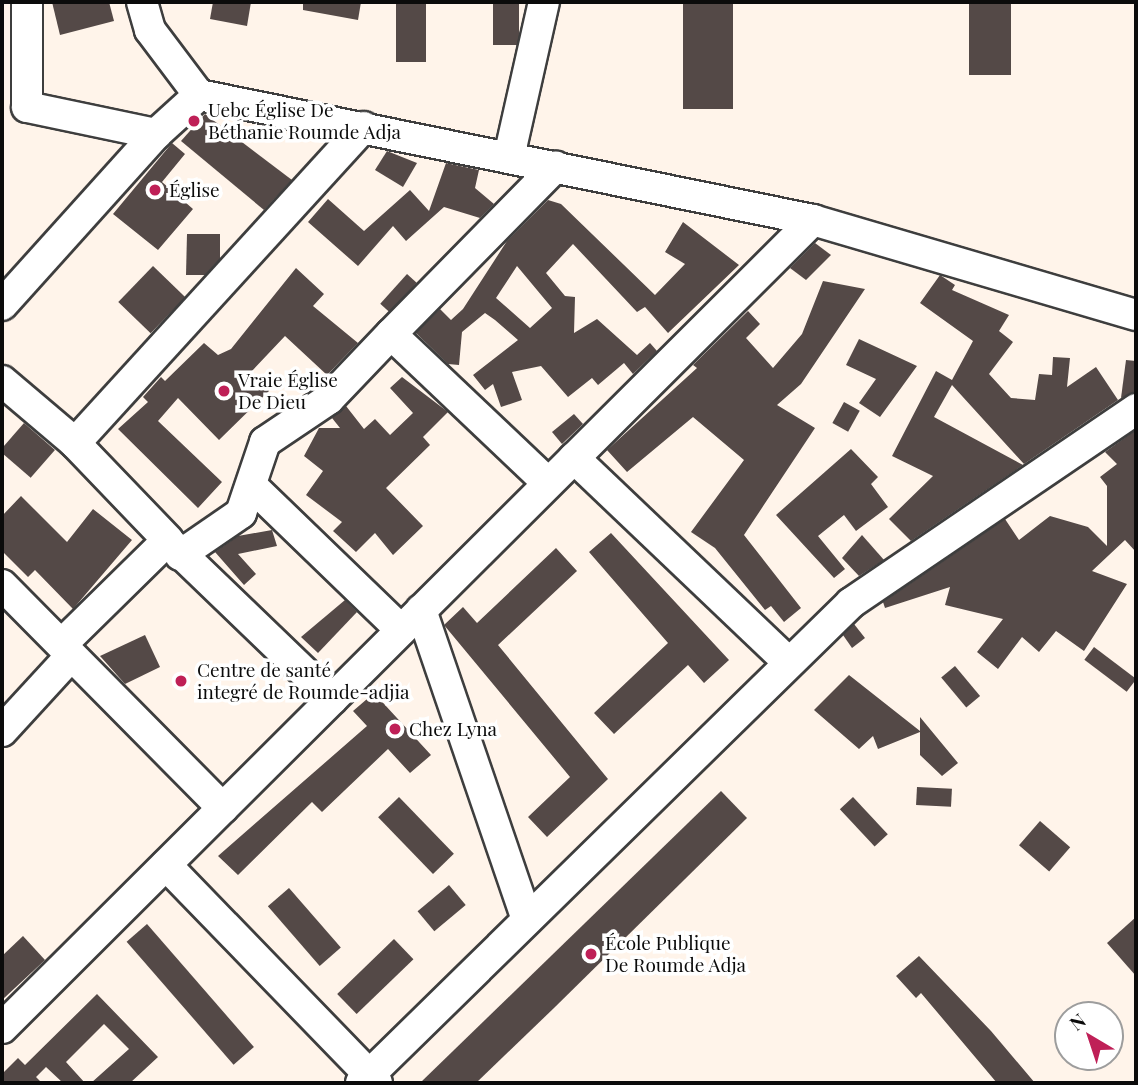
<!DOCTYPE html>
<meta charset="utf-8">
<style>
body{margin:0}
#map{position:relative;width:1138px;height:1085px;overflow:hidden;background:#fff4ea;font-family:"Playfair Display",serif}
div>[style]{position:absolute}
.building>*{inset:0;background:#544947;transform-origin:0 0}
.roads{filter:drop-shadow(2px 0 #3e3e3e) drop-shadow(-2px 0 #3e3e3e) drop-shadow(0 2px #3e3e3e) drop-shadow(0 -2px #3e3e3e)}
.minor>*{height:30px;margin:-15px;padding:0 15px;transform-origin:15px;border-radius:15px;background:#fff}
.dots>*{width:19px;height:19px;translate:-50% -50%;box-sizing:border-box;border:4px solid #fff;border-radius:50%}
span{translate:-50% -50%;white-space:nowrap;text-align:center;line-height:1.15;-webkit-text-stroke:7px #fff;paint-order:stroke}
.poi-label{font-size:19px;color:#0b0b0b}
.left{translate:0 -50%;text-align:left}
.frame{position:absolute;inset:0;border:4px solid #0b0b0b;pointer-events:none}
.north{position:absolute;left:1054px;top:1001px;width:70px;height:70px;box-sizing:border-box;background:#fff;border:2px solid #9d9d9d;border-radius:50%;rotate:321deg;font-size:19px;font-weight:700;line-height:28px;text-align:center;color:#0b0b0b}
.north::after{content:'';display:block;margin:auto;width:24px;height:32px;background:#bf2057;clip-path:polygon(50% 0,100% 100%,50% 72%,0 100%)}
</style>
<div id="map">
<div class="building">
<div style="clip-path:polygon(52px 2px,109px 2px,114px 21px,60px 35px)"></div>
<div style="clip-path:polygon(213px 2px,251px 2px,247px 26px,210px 19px)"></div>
<div style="clip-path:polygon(303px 2px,361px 2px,358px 20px,303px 10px)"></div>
<div style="left:396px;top:2px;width:30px;height:60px"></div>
<div style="left:493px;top:2px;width:26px;height:43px"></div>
<div style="left:683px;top:2px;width:50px;height:107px"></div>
<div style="left:969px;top:2px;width:42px;height:73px"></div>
<div style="clip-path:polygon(205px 114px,292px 180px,264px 210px,181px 141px)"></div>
<div style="clip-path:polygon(172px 143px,185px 154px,162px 182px,193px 209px,158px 250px,113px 214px)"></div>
<div style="clip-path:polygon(387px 151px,417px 163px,403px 187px,375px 170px)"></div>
<div style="clip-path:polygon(446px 163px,479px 170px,475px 188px,494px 204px,480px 218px,444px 207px,406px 241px,393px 226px,358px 266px,308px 222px,328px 199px,364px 231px,410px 190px,429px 211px)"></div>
<div style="clip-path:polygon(evenodd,548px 200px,561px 204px,655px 295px,685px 264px,665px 252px,683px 222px,739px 265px,668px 333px,645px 307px,637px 312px,573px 244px,546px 273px,565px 296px,575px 297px,574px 333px,597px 319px,637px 355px,650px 343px,657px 351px,633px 374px,624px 363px,598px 385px,592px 378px,568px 397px,541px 366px,512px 372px,522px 400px,501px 407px,493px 384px,485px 390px,473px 375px,518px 340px,495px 320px,485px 313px,462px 332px,459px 365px,448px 364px,416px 333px,440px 309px,451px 320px,463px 309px,507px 241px,548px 200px,517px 266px,552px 308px,530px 328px,496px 298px,517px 266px)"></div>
<div style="clip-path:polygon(187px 234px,220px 234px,220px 259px,205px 275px,186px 275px)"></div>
<div style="clip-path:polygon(815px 243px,831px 255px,806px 280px,790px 268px)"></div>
<div style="left:153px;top:266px;width:45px;height:50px;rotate:44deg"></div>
<div style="clip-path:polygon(296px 268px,324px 294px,313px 306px,358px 343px,327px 375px,285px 336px,251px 372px,269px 391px,219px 440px,178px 398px,158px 421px,222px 482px,198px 508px,118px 429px,148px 402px,143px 397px,161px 377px,165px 381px,204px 343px,218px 355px,231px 349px)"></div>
<div style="left:407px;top:274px;width:13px;height:40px;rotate:42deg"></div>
<div style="clip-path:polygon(940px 275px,955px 285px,952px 290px,1009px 315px,999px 331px,1013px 342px,989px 374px,1011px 398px,1035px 400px,1039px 374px,1052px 375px,1053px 357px,1070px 358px,1067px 387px,1096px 367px,1118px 400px,1024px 464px,952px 385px,934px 417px,1023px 465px,911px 541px,889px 519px,933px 476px,892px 456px,936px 371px,952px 380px,973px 341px,920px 303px)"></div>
<div style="clip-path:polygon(823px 281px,865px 289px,801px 384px,777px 405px,815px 428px,744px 535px,801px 608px,784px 622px,771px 606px,765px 610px,715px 548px,691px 532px,744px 460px,693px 417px,627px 472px,607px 450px,697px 368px,693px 365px,748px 311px,760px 324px,746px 338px,773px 368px,802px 334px)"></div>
<div style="clip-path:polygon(859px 339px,917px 366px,880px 417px,859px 403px,876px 379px,846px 365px)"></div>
<div style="clip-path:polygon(1126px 360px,1136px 361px,1136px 392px,1121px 398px)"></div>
<div style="clip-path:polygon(402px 377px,448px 412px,423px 437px,430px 445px,386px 488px,423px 526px,393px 555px,375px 533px,356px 552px,333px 531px,342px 522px,306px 495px,323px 471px,304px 456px,319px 428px,340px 428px,332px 418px,346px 406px,364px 429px,375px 419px,390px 435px,413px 413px,390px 388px)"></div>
<div style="left:844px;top:402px;width:18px;height:24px;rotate:29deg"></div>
<div style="clip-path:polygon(574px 414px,583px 424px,562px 444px,552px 432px)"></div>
<div style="left:24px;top:423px;width:41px;height:37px;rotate:41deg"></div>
<div style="clip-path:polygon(1136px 430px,1136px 552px,1125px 540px,1092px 571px,1127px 584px,1084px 651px,1056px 631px,1039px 652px,1022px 637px,998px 669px,977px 652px,1003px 619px,945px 605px,950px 587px,885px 608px,883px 602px,1005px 519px,1019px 540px,1050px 516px,1088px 527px,1107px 546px,1107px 486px,1100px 477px,1117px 464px,1105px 452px)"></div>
<div style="clip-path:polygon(851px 449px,878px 477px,871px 484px,888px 507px,856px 531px,844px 515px,818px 536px,845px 569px,834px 578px,776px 515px)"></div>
<div style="clip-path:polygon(21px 496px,67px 542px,93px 509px,132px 540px,73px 609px,35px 570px,28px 577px,2px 551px,2px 516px)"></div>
<div style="clip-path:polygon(272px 530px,277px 546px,238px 554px,256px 574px,244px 585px,215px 552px,238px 536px)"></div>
<div style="clip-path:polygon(611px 533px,729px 660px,704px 683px,688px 665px,614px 734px,594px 713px,668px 643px,589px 552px)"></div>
<div style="clip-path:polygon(862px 535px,884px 560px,859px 576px,842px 558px)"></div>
<div style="clip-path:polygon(556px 548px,577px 571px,498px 645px,608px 779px,547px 837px,528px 817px,570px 777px,444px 625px,463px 607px,477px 623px)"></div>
<div style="clip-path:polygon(345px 600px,357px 612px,318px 653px,301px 637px)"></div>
<div style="clip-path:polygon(854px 624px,865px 638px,852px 648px,843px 635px)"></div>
<div style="clip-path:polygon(145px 635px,160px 667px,125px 684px,100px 656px)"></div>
<div style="left:1094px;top:647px;width:53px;height:16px;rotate:37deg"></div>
<div style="left:955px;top:666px;width:39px;height:18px;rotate:50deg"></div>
<div style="clip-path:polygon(849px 675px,920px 731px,920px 717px,958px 763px,942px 776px,920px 755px,920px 732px,878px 749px,873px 736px,859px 749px,814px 710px)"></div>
<div style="clip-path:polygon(374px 693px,431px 755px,410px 773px,388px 749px,322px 812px,312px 802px,238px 875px,218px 856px,367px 726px,353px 711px)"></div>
<div style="left:917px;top:787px;width:35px;height:18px;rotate:3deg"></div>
<div style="clip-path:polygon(721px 791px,747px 818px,554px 1008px,476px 1083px,420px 1083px)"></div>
<div style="left:399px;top:797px;width:79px;height:29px;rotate:46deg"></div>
<div style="left:853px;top:797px;width:51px;height:18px;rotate:47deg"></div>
<div style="left:1040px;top:821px;width:40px;height:32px;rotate:41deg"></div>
<div style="left:449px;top:885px;width:26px;height:41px;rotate:50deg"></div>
<div style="left:289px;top:888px;width:79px;height:28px;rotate:49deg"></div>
<div style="clip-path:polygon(1136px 917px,1136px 976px,1107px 943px)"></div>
<div style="left:147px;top:924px;width:163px;height:27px;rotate:49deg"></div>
<div style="clip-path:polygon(23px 936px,45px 960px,2px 1000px,2px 956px)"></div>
<div style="left:394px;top:939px;width:28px;height:79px;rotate:46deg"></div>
<div style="clip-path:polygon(919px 956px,991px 1031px,1035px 1083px,997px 1083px,921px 993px,916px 998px,896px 976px)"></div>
<div style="clip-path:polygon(97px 994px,158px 1057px,130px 1083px,91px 1083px,129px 1049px,104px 1024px,66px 1062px,85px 1083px,63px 1083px,46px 1067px,36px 1077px,42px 1083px,2px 1083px,2px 1074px,18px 1058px,25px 1065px)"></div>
</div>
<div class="roads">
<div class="minor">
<div style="left:27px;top:2px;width:105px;rotate:90deg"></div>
<div style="left:27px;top:107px;width:132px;rotate:11.8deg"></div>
<div style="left:142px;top:2px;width:29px;rotate:74deg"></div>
<div style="left:150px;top:30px;width:81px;rotate:53deg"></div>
<div style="left:199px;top:95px;width:627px;rotate:11.51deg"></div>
<div style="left:813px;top:220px;width:337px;rotate:16.4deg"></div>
<div style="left:509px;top:157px;width:159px;rotate:-77.3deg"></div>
<div style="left:2px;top:305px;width:230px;rotate:-48deg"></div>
<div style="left:156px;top:134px;width:58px;rotate:-42.2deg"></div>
<div style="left:2px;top:381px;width:96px;rotate:40.3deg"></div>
<div style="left:75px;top:443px;width:428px;rotate:-47.6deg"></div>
<div style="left:574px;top:458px;width:294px;rotate:43.6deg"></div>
<div style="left:548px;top:483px;width:216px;rotate:-136.5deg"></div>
<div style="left:391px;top:334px;width:235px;rotate:-45.5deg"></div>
<div style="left:253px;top:487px;width:206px;rotate:44deg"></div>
<div style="left:168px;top:541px;width:228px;rotate:43.9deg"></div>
<div style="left:180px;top:555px;width:74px;rotate:-34.5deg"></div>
<div style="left:241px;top:513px;width:75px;rotate:-71.3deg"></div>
<div style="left:265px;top:442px;width:77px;rotate:-33.9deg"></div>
<div style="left:329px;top:399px;width:90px;rotate:-46.4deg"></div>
<div style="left:2px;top:585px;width:314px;rotate:45.3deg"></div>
<div style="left:421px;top:610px;width:327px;rotate:71.1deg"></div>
<div style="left:62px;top:644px;width:148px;rotate:-44.5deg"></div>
<div style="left:168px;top:540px;width:134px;rotate:-133.8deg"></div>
<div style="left:2px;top:731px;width:99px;rotate:-47.5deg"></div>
<div style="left:166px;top:865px;width:303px;rotate:45.9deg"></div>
<div style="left:2px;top:1028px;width:1145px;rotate:-44.89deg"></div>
<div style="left:361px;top:1083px;width:686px;rotate:-44.41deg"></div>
<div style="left:851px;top:603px;width:345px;rotate:-34.2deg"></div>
</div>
</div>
<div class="dots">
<div style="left:194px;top:121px;background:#bf2057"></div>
<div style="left:155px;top:190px;background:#bf2057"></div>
<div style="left:224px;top:391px;background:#bf2057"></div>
<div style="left:181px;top:681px;background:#bf2057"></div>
<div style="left:395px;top:729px;background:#bf2057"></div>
<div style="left:591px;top:954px;background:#bf2057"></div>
</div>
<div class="poi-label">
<span class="left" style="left:208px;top:121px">Uebc Église De<br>Béthanie Roumde Adja</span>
<span class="left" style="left:169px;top:190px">Église</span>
<span class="left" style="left:238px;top:391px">Vraie Église<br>De Dieu</span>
<span class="left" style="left:197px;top:681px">Centre de santé<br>integré de Roumde-adjia</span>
<span class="left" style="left:409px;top:729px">Chez Lyna</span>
<span class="left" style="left:605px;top:954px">École Publique<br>De Roumde Adja</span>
</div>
<div class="frame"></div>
<div class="north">N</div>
</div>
